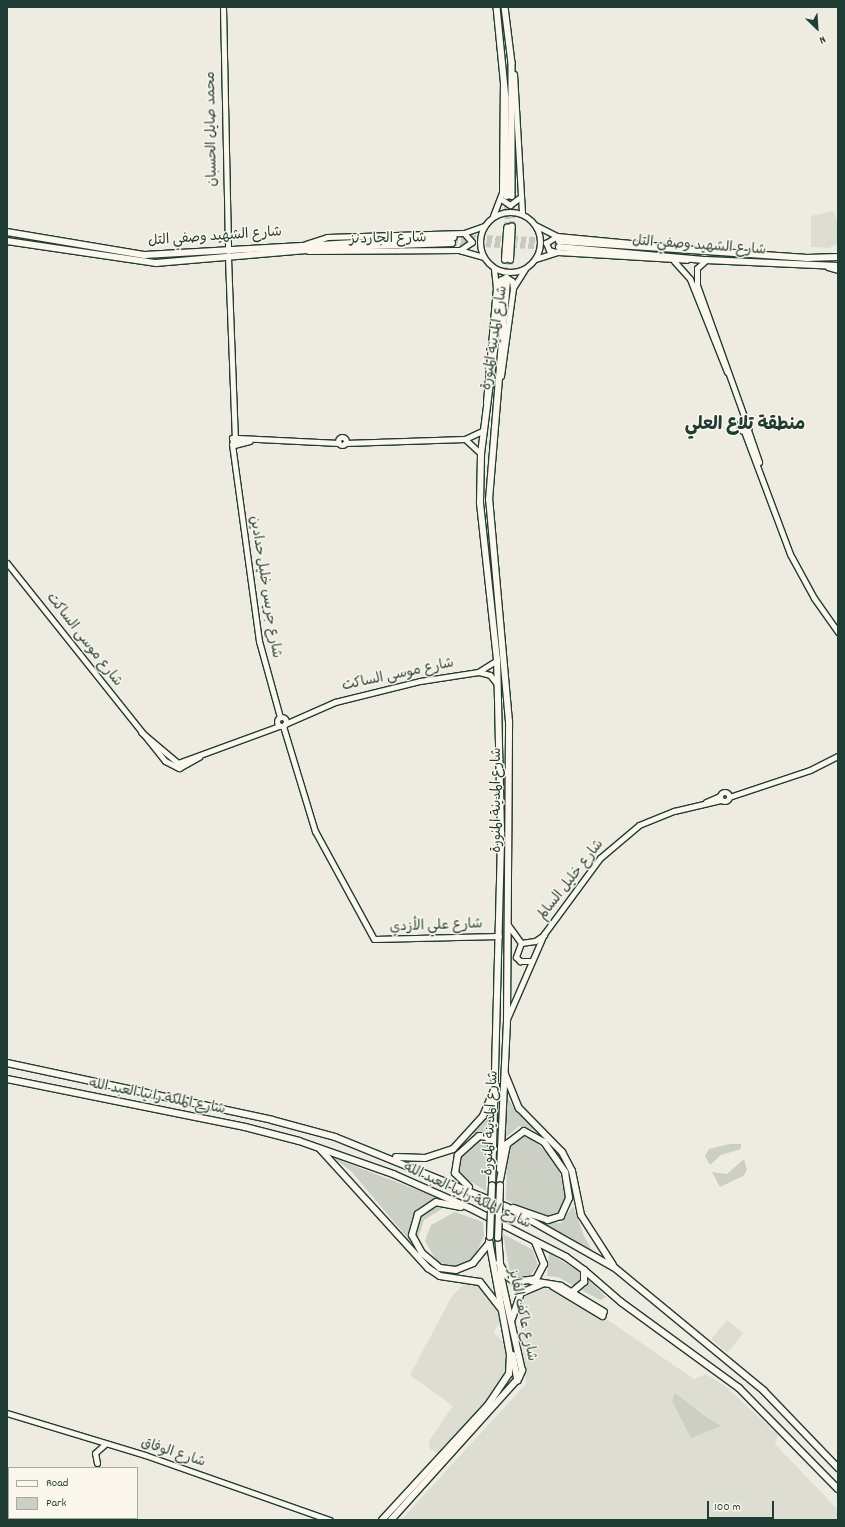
<!DOCTYPE html>
<meta charset="utf-8">
<style>
body{margin:0}
#map{position:relative;width:845px;height:1527px;overflow:hidden;background:#eeece1;font-family:Dekko,"Playpen Sans Arabic",sans-serif}
div>[style]{position:absolute}
.built>*{inset:0;background:#ddddd2;transform-origin:0 0}
.green>*{inset:0;background:#cbcfc4}
.secondary-tunnel>*{height:5.5px;margin-top:-2.75px;transform-origin:0;background:repeating-linear-gradient(90deg,#c5c9be 0 5.5px,transparent 0 8.5px)}
.roads{filter:drop-shadow(1px 0 #1f3d34) drop-shadow(-1px 0 #1f3d34) drop-shadow(0 1px #1f3d34) drop-shadow(0 -1px #1f3d34)}
.tertiary>*{height:5px;margin:-2.5px;padding:0 2.5px;transform-origin:2.5px;border-radius:2.5px;background:#fbf7ec}
.tertiary>.ring{margin:-2.5px;padding:0;box-sizing:content-box;background:none;border:5px solid #fbf7ec;border-radius:50%}
.secondary>*{height:5.5px;margin:-2.75px;padding:0 2.75px;transform-origin:2.75px;border-radius:2.75px;background:#fbf7ec}
.primary>*{height:6px;margin:-3px;padding:0 3px;transform-origin:3px;border-radius:3px;background:#fbf7ec}
.bridges{filter:drop-shadow(1px 0 #1f3d34) drop-shadow(-1px 0 #1f3d34) drop-shadow(0 1px #1f3d34) drop-shadow(0 -1px #1f3d34)}
.secondary-bridge>*{height:5.5px;margin:-2.75px;padding:0 2.75px;transform-origin:2.75px;border-radius:2.75px;background:#fbf7ec}
span{translate:-50% -50%;white-space:nowrap;text-align:center;line-height:1.15;-webkit-text-stroke:3px #fbf7ec;paint-order:stroke}
.street-label{font-size:14px;color:#1f3d34}
.district-label{font-size:18px;color:#1f3d34;font-weight:700}
.frame{position:absolute;inset:0;border:8px solid #1f3d34;pointer-events:none}
.legend{position:absolute;left:8px;top:1467px;width:130px;height:52px;box-sizing:border-box;background:#fbf7ec;border:1px solid #a3ada2;margin:0;padding:5px 7px;list-style:none;font-size:12px;color:#1f3d34}
.legend li{display:flex;align-items:center;gap:8px;height:20px}
.legend b{width:20px;border:1px solid #a3ada2}
.north{position:absolute;left:797px;top:8px;width:40px;height:40px;-webkit-text-stroke:3px #fbf7ec;paint-order:stroke;rotate:155deg;font-size:11px;font-weight:700;line-height:16px;text-align:center;color:#1f3d34}
.north::after{content:'';display:block;margin:auto;width:14px;height:18px;background:#1f3d34;clip-path:polygon(50% 0,100% 100%,50% 72%,0 100%)}
.scale{position:absolute;left:707px;top:1501px;width:67px;height:18px;box-sizing:border-box;border:2px solid #1f3d34;border-top:0;padding-left:5px;font-size:12px;line-height:14px;white-space:nowrap;color:#1f3d34;-webkit-text-stroke:3px #fbf7ec;paint-order:stroke}
</style>
<div id="map">
<div class="built">
<div style="clip-path:polygon(833px 211px,838px 221px,838px 243px,829px 248px,811px 247px,811px 216px)"></div>
<div style="clip-path:polygon(465px 1283px,480px 1286px,505px 1316px,493px 1332px,519px 1356px,493px 1393px,448px 1447px,438px 1453px,430px 1449px,429px 1441px,453px 1406px,410px 1375px,452px 1296px)"></div>
<div style="clip-path:polygon(548px 1288px,599px 1314px,694px 1379px,706px 1374px,725px 1386px,778px 1435px,775px 1444px,838px 1510px,838px 1520px,401px 1520px,526px 1384px,519px 1307px,524px 1296px,531px 1291px)"></div>
<div style="left:727px;top:1320px;width:21px;height:25px;rotate:39deg"></div>
</div>
<div class="green">
<div style="clip-path:polygon(506px 1095px,516px 1111px,535px 1130px,519px 1126px,504px 1139px)"></div>
<div style="clip-path:polygon(491px 1107px,491px 1135px,483px 1132px,472px 1134px)"></div>
<div style="clip-path:polygon(521px 1135px,533px 1139px,557px 1163px,567px 1199px,560px 1214px,547px 1219px,506px 1200px,507px 1154px,510px 1143px)"></div>
<div style="clip-path:polygon(480px 1139px,487px 1144px,486px 1191px,458px 1174px,459px 1157px)"></div>
<div style="clip-path:polygon(729px 1144px,741px 1144px,741px 1149px,721px 1155px,710px 1165px,705px 1156px,709px 1149px)"></div>
<div style="clip-path:polygon(334px 1158px,451px 1203px,424px 1220px,415px 1247px,351px 1171px)"></div>
<div style="clip-path:polygon(744px 1159px,747px 1170px,743px 1176px,720px 1187px,712px 1172px,727px 1174px)"></div>
<div style="clip-path:polygon(573px 1206px,584px 1236px,593px 1252px,543px 1223px,561px 1223px)"></div>
<div style="clip-path:polygon(455px 1212px,483px 1222px,484px 1236px,473px 1260px,455px 1267px,437px 1262px,425px 1241px,431px 1225px)"></div>
<div style="clip-path:polygon(503px 1234px,533px 1250px,538px 1265px,530px 1276px,518px 1278px,510px 1272px)"></div>
<div style="clip-path:polygon(549px 1253px,584px 1275px,606px 1297px,600px 1300px,558px 1277px,547px 1276px)"></div>
<div style="clip-path:polygon(675px 1393px,707px 1418px,721px 1426px,691px 1438px,672px 1401px)"></div>
</div>
<div class="secondary-tunnel">
<div style="left:512px;top:227px;width:31px;rotate:-90deg"></div>
<div style="left:507px;top:228px;width:32px;rotate:-90deg"></div>
<div style="left:453px;top:237px;width:106px;rotate:2.2deg"></div>
<div style="left:452px;top:243px;width:107px;rotate:2.1deg"></div>
<div style="left:503px;top:281px;width:21px;rotate:-85deg"></div>
<div style="left:508px;top:282px;width:22px;rotate:-85deg"></div>
</div>
<div class="roads">
<div class="tertiary">
<div style="left:223px;top:7px;width:244px;rotate:88.8deg"></div>
<div style="left:514px;top:74px;width:140px;rotate:86.7deg"></div>
<div style="left:501px;top:199px;width:11px;rotate:34deg"></div>
<div style="left:510px;top:205px;width:11px;rotate:-38deg"></div>
<div class="ring" style="left:480px;top:212px;width:55px;height:55px"></div>
<div style="left:493px;top:216px;width:26px;rotate:-69deg"></div>
<div style="left:502px;top:192px;width:108px;rotate:-89.5deg"></div>
<div style="left:535px;top:225px;width:25px;rotate:27deg"></div>
<div style="left:557px;top:236px;width:148px;rotate:5.4deg"></div>
<div style="left:306px;top:244px;width:22px;rotate:-18deg"></div>
<div style="left:327px;top:237px;width:137px;rotate:-1.7deg"></div>
<div style="left:464px;top:233px;width:21px;rotate:-19deg"></div>
<div style="left:460px;top:250px;width:14px;rotate:-34deg"></div>
<div style="left:472px;top:242px;width:12px;rotate:-132deg"></div>
<div style="left:308px;top:251px;width:151px;rotate:-0.4deg"></div>
<div style="left:459px;top:250px;width:25px;rotate:16deg"></div>
<div style="left:556px;top:252px;width:7px;rotate:-164deg"></div>
<div style="left:549px;top:250px;width:8px;rotate:-113deg"></div>
<div style="left:546px;top:243px;width:13px;rotate:-32deg"></div>
<div style="left:228px;top:258px;width:179px;rotate:87.8deg"></div>
<div style="left:535px;top:259px;width:24px;rotate:-17deg"></div>
<div style="left:558px;top:252px;width:129px;rotate:3.5deg"></div>
<div style="left:706px;top:260px;width:12px;rotate:138deg"></div>
<div style="left:697px;top:268px;width:17px;rotate:90deg"></div>
<div style="left:697px;top:285px;width:145px;rotate:70.3deg"></div>
<div style="left:674px;top:261px;width:24px;rotate:48deg"></div>
<div style="left:690px;top:279px;width:100px;rotate:68.3deg"></div>
<div style="left:828px;top:267px;width:10px;rotate:17deg"></div>
<div style="left:497px;top:287px;width:8px;rotate:-67deg"></div>
<div style="left:500px;top:280px;width:7px;rotate:-27deg"></div>
<div style="left:506px;top:277px;width:7px;rotate:34deg"></div>
<div style="left:512px;top:281px;width:7px;rotate:82deg"></div>
<div style="left:501px;top:376px;width:89px;rotate:-82.2deg"></div>
<div style="left:513px;top:288px;width:22px;rotate:-58deg"></div>
<div style="left:486px;top:402px;width:114px;rotate:-85deg"></div>
<div style="left:496px;top:288px;width:20px;rotate:-96deg"></div>
<div class="ring" style="left:739px;top:421px;width:5px;height:5px"></div>
<div style="left:748px;top:430px;width:34px;rotate:71deg"></div>
<div style="left:744px;top:431px;width:131px;rotate:69.5deg"></div>
<div style="left:790px;top:554px;width:50px;rotate:61.4deg"></div>
<div style="left:814px;top:598px;width:42px;rotate:54.8deg"></div>
<div class="ring" style="left:338px;top:437px;width:3px;height:3px"></div>
<div style="left:238px;top:438px;width:101px;rotate:2.8deg"></div>
<div style="left:465px;top:439px;width:22px;rotate:43deg"></div>
<div style="left:238px;top:443px;width:5px;rotate:-90deg"></div>
<div style="left:238px;top:438px;width:6px;rotate:180deg"></div>
<div style="left:232px;top:438px;width:7px;rotate:74deg"></div>
<div style="left:234px;top:445px;width:16px;rotate:-14deg"></div>
<div style="left:345px;top:443px;width:120px;rotate:-1.9deg"></div>
<div style="left:465px;top:439px;width:21px;rotate:-25deg"></div>
<div style="left:232px;top:444px;width:199px;rotate:82.2deg"></div>
<div style="left:259px;top:641px;width:79px;rotate:74.6deg"></div>
<div style="left:7px;top:563px;width:253px;rotate:51.4deg"></div>
<div style="left:165px;top:761px;width:16px;rotate:27deg"></div>
<div style="left:179px;top:768px;width:23px;rotate:-29deg"></div>
<div style="left:479px;top:672px;width:11px;rotate:15deg"></div>
<div style="left:490px;top:675px;width:11px;rotate:52deg"></div>
<div class="ring" style="left:277.5px;top:717.5px;width:4px;height:4px"></div>
<div style="left:285px;top:724px;width:55px;rotate:-23.7deg"></div>
<div style="left:335px;top:702px;width:88px;rotate:-13.9deg"></div>
<div style="left:420px;top:681px;width:59px;rotate:-8.8deg"></div>
<div style="left:478px;top:672px;width:22px;rotate:-32deg"></div>
<div style="left:283px;top:726px;width:110px;rotate:73.1deg"></div>
<div style="left:315px;top:831px;width:123px;rotate:61.4deg"></div>
<div style="left:374px;top:939px;width:125px;rotate:-1.4deg"></div>
<div style="left:141px;top:732px;width:48px;rotate:40deg"></div>
<div style="left:178px;top:763px;width:108px;rotate:-20.1deg"></div>
<div class="ring" style="left:720.5px;top:792.5px;width:4px;height:4px"></div>
<div style="left:729px;top:797px;width:85px;rotate:-18.4deg"></div>
<div style="left:810px;top:770px;width:31px;rotate:-27deg"></div>
<div style="left:706px;top:802px;width:15px;rotate:-23deg"></div>
<div style="left:508px;top:925px;width:22px;rotate:54deg"></div>
<div style="left:521px;top:943px;width:14px;rotate:-8deg"></div>
<div style="left:535px;top:941px;width:11px;rotate:-34deg"></div>
<div style="left:521px;top:943px;width:15px;rotate:110deg"></div>
<div style="left:516px;top:957px;width:6px;rotate:45deg"></div>
<div style="left:520px;top:961px;width:12px"></div>
<div style="left:507px;top:1019px;width:93px;rotate:-66.5deg"></div>
<div style="left:544px;top:934px;width:94px;rotate:-53.6deg"></div>
<div style="left:600px;top:858px;width:51px;rotate:-40.2deg"></div>
<div style="left:639px;top:825px;width:38px;rotate:-22deg"></div>
<div style="left:674px;top:811px;width:48px;rotate:-13.2deg"></div>
<div style="left:7px;top:1413px;width:144px;rotate:16.9deg"></div>
<div style="left:145px;top:1455px;width:196px;rotate:19.4deg"></div>
<div style="left:97px;top:1463px;width:10px;rotate:-101deg"></div>
<div style="left:95px;top:1453px;width:13px;rotate:-42deg"></div>
</div>
<div class="secondary">
<div style="left:497px;top:7px;width:91px;rotate:84.4deg"></div>
<div style="left:506px;top:98px;width:98px;rotate:89.4deg"></div>
<div style="left:505px;top:7px;width:56px;rotate:82.9deg"></div>
<div style="left:512px;top:63px;width:133px;rotate:90deg"></div>
<div style="left:7px;top:232px;width:140px;rotate:9.5deg"></div>
<div style="left:145px;top:255px;width:309px;rotate:-3.3deg"></div>
<div style="left:7px;top:241px;width:151px;rotate:8.4deg"></div>
<div style="left:156px;top:263px;width:186px;rotate:-4.9deg"></div>
<div style="left:341px;top:247px;width:111px;rotate:-2.1deg"></div>
<div style="left:559px;top:241px;width:249px;rotate:3.9deg"></div>
<div style="left:807px;top:258px;width:31px;rotate:-2deg"></div>
<div style="left:559px;top:247px;width:148px;rotate:5.1deg"></div>
<div style="left:706px;top:260px;width:132px;rotate:2.6deg"></div>
<div style="left:505px;top:260px;width:32px;rotate:-86deg"></div>
<div style="left:510px;top:260px;width:33px;rotate:-87deg"></div>
<div style="left:500px;top:1170px;width:150px;rotate:-87.3deg"></div>
<div style="left:507px;top:1020px;width:298px;rotate:-89.6deg"></div>
<div style="left:509px;top:722px;width:223px;rotate:-95.1deg"></div>
<div style="left:489px;top:500px;width:219px;rotate:-85.3deg"></div>
<div style="left:492px;top:1186px;width:353px;rotate:-88.5deg"></div>
<div style="left:501px;top:833px;width:173px;rotate:-91.3deg"></div>
<div style="left:497px;top:660px;width:158px;rotate:-96.2deg"></div>
<div style="left:480px;top:503px;width:49px;rotate:-88.8deg"></div>
<div style="left:481px;top:454px;width:174px;rotate:-82.8deg"></div>
<div style="left:553px;top:1286px;width:58px;rotate:31deg"></div>
<div style="left:512px;top:1319px;width:28px;rotate:-71deg"></div>
<div style="left:521px;top:1293px;width:23px;rotate:-23deg"></div>
<div style="left:513px;top:1355px;width:26px;rotate:79deg"></div>
<div style="left:382px;top:1520px;width:156px;rotate:-47.3deg"></div>
<div style="left:488px;top:1405px;width:37px;rotate:-56deg"></div>
<div style="left:509px;top:1374px;width:19px;rotate:-87deg"></div>
<div style="left:510px;top:1355px;width:116px;rotate:-100.4deg"></div>
<div style="left:391px;top:1520px;width:191px;rotate:-48deg"></div>
<div style="left:519px;top:1378px;width:8px;rotate:-67deg"></div>
<div style="left:522px;top:1371px;width:96px;rotate:-102.6deg"></div>
<div style="left:501px;top:1277px;width:39px;rotate:-94deg"></div>
</div>
<div class="primary">
<div style="left:7px;top:1063px;width:271px;rotate:12.1deg"></div>
<div style="left:272px;top:1120px;width:65px;rotate:15.1deg"></div>
<div style="left:335px;top:1137px;width:186px;rotate:22.1deg"></div>
<div style="left:507px;top:1207px;width:124px;rotate:29.5deg"></div>
<div style="left:615px;top:1268px;width:193px;rotate:39.5deg"></div>
<div style="left:764px;top:1391px;width:107px;rotate:46.1deg"></div>
<div style="left:505px;top:1074px;width:37px;rotate:68deg"></div>
<div style="left:519px;top:1108px;width:62px;rotate:45.7deg"></div>
<div style="left:562px;top:1152px;width:21px;rotate:62deg"></div>
<div style="left:572px;top:1171px;width:45px;rotate:78.4deg"></div>
<div style="left:581px;top:1215px;width:59px;rotate:57.4deg"></div>
<div style="left:7px;top:1079px;width:243px;rotate:11.4deg"></div>
<div style="left:245px;top:1127px;width:56px;rotate:14.5deg"></div>
<div style="left:299px;top:1141px;width:100px;rotate:19.3deg"></div>
<div style="left:393px;top:1174px;width:84px;rotate:23.8deg"></div>
<div style="left:470px;top:1208px;width:108px;rotate:27deg"></div>
<div style="left:566px;top:1257px;width:22px;rotate:36deg"></div>
<div style="left:584px;top:1270px;width:49px;rotate:40.9deg"></div>
<div style="left:621px;top:1302px;width:146px;rotate:36.1deg"></div>
<div style="left:739px;top:1388px;width:141px;rotate:45.6deg"></div>
<div style="left:320px;top:1149px;width:161px;rotate:47.8deg"></div>
<div style="left:428px;top:1268px;width:14px;rotate:34deg"></div>
<div style="left:440px;top:1276px;width:40px;rotate:8.5deg"></div>
<div style="left:480px;top:1282px;width:33px;rotate:52deg"></div>
<div style="left:396px;top:1157px;width:29px;rotate:2deg"></div>
<div style="left:425px;top:1158px;width:29px;rotate:-18deg"></div>
<div style="left:453px;top:1149px;width:45px;rotate:-47.7deg"></div>
<div style="left:483px;top:1116px;width:33px;rotate:-67deg"></div>
<div style="left:500px;top:1180px;width:37px;rotate:-79deg"></div>
<div style="left:507px;top:1144px;width:21px;rotate:-37deg"></div>
<div style="left:524px;top:1131px;width:23px;rotate:29deg"></div>
<div style="left:544px;top:1142px;width:37px;rotate:55deg"></div>
<div style="left:565px;top:1172px;width:26px;rotate:81deg"></div>
<div style="left:569px;top:1198px;width:20px;rotate:114deg"></div>
<div style="left:561px;top:1216px;width:14px;rotate:163deg"></div>
<div style="left:548px;top:1220px;width:37px;rotate:-161deg"></div>
<div style="left:469px;top:1187px;width:20px;rotate:-135deg"></div>
<div style="left:455px;top:1173px;width:18px;rotate:-81deg"></div>
<div style="left:458px;top:1155px;width:28px;rotate:-42deg"></div>
<div style="left:479px;top:1136px;width:8px;rotate:7deg"></div>
<div style="left:487px;top:1137px;width:14px;rotate:60deg"></div>
<div style="left:461px;top:1207px;width:25px;rotate:-169deg"></div>
<div style="left:436px;top:1202px;width:22px;rotate:146deg"></div>
<div style="left:418px;top:1214px;width:22px;rotate:106deg"></div>
<div style="left:412px;top:1235px;width:21px;rotate:61deg"></div>
<div style="left:422px;top:1253px;width:23px;rotate:40deg"></div>
<div style="left:440px;top:1268px;width:16px;rotate:7deg"></div>
<div style="left:456px;top:1270px;width:18px;rotate:-22deg"></div>
<div style="left:473px;top:1263px;width:26px;rotate:-51deg"></div>
<div style="left:499px;top:1263px;width:15px;rotate:58deg"></div>
<div style="left:507px;top:1276px;width:10px;rotate:37deg"></div>
<div style="left:515px;top:1282px;width:21px;rotate:-8deg"></div>
<div style="left:536px;top:1279px;width:17px;rotate:-62deg"></div>
<div style="left:544px;top:1264px;width:24px;rotate:-112deg"></div>
<div style="left:531px;top:1281px;width:30px;rotate:9deg"></div>
<div style="left:561px;top:1286px;width:50px;rotate:31.2deg"></div>
<div style="left:572px;top:1292px;width:16px;rotate:-40deg"></div>
<div style="left:584px;top:1282px;width:12px;rotate:-90deg"></div>
</div>
</div>
<div class="bridges">
<div class="secondary-bridge">
<div style="left:490px;top:1237px;width:51px;rotate:-87.8deg"></div>
<div style="left:498px;top:1238px;width:52px;rotate:-87.8deg"></div>
</div>
</div>
<div class="street-label">
<span style="left:212px;top:129px;rotate:-91deg">محمد صايل الحسبان</span>
<span style="left:215px;top:237px;rotate:-4deg">شارع الشهيد وصفي التل</span>
<span style="left:388px;top:239px;rotate:-1deg">شارع الجاردنز</span>
<span style="left:699px;top:246px;rotate:4deg">شارع الشهيد وصفي التل</span>
<span style="left:495px;top:338px;rotate:-81deg">شارع المدينة المنورة</span>
<span style="left:265px;top:587px;rotate:81deg">شارع جريس خليل حدادين</span>
<span style="left:84px;top:640px;rotate:52deg">شارع موسى الساكت</span>
<span style="left:398px;top:675px;rotate:-12deg">شارع موسى الساكت</span>
<span style="left:497px;top:800px;rotate:-90deg">شارع المدينة المنورة</span>
<span style="left:571px;top:880px;rotate:-52deg">شارع خليل السالم</span>
<span style="left:436px;top:926px;rotate:-2deg">شارع علي الأزدي</span>
<span style="left:157px;top:1097px;rotate:11deg">شارع الملكة رانيا العبد الله</span>
<span style="left:491px;top:1123px;rotate:-87deg">شارع المدينة المنورة</span>
<span style="left:467px;top:1196px;rotate:25deg">شارع الملكة رانيا العبد الله</span>
<span style="left:522px;top:1315px;rotate:78deg">شارع عاكف الفايز</span>
<span style="left:173px;top:1453px;rotate:18deg">شارع الوفاق</span>
</div>
<div class="district-label">
<span style="left:745px;top:426px">منطقة تلاع العلي</span>
</div>
<div class="frame"></div>
<ul class="legend">
<li><b style="height:5px;background:#fbf7ec"></b>Road</li>
<li><b style="height:11px;background:#cbcfc4"></b>Park</li>
</ul>
<div class="north">N</div>
<div class="scale">100 m</div>
</div>
